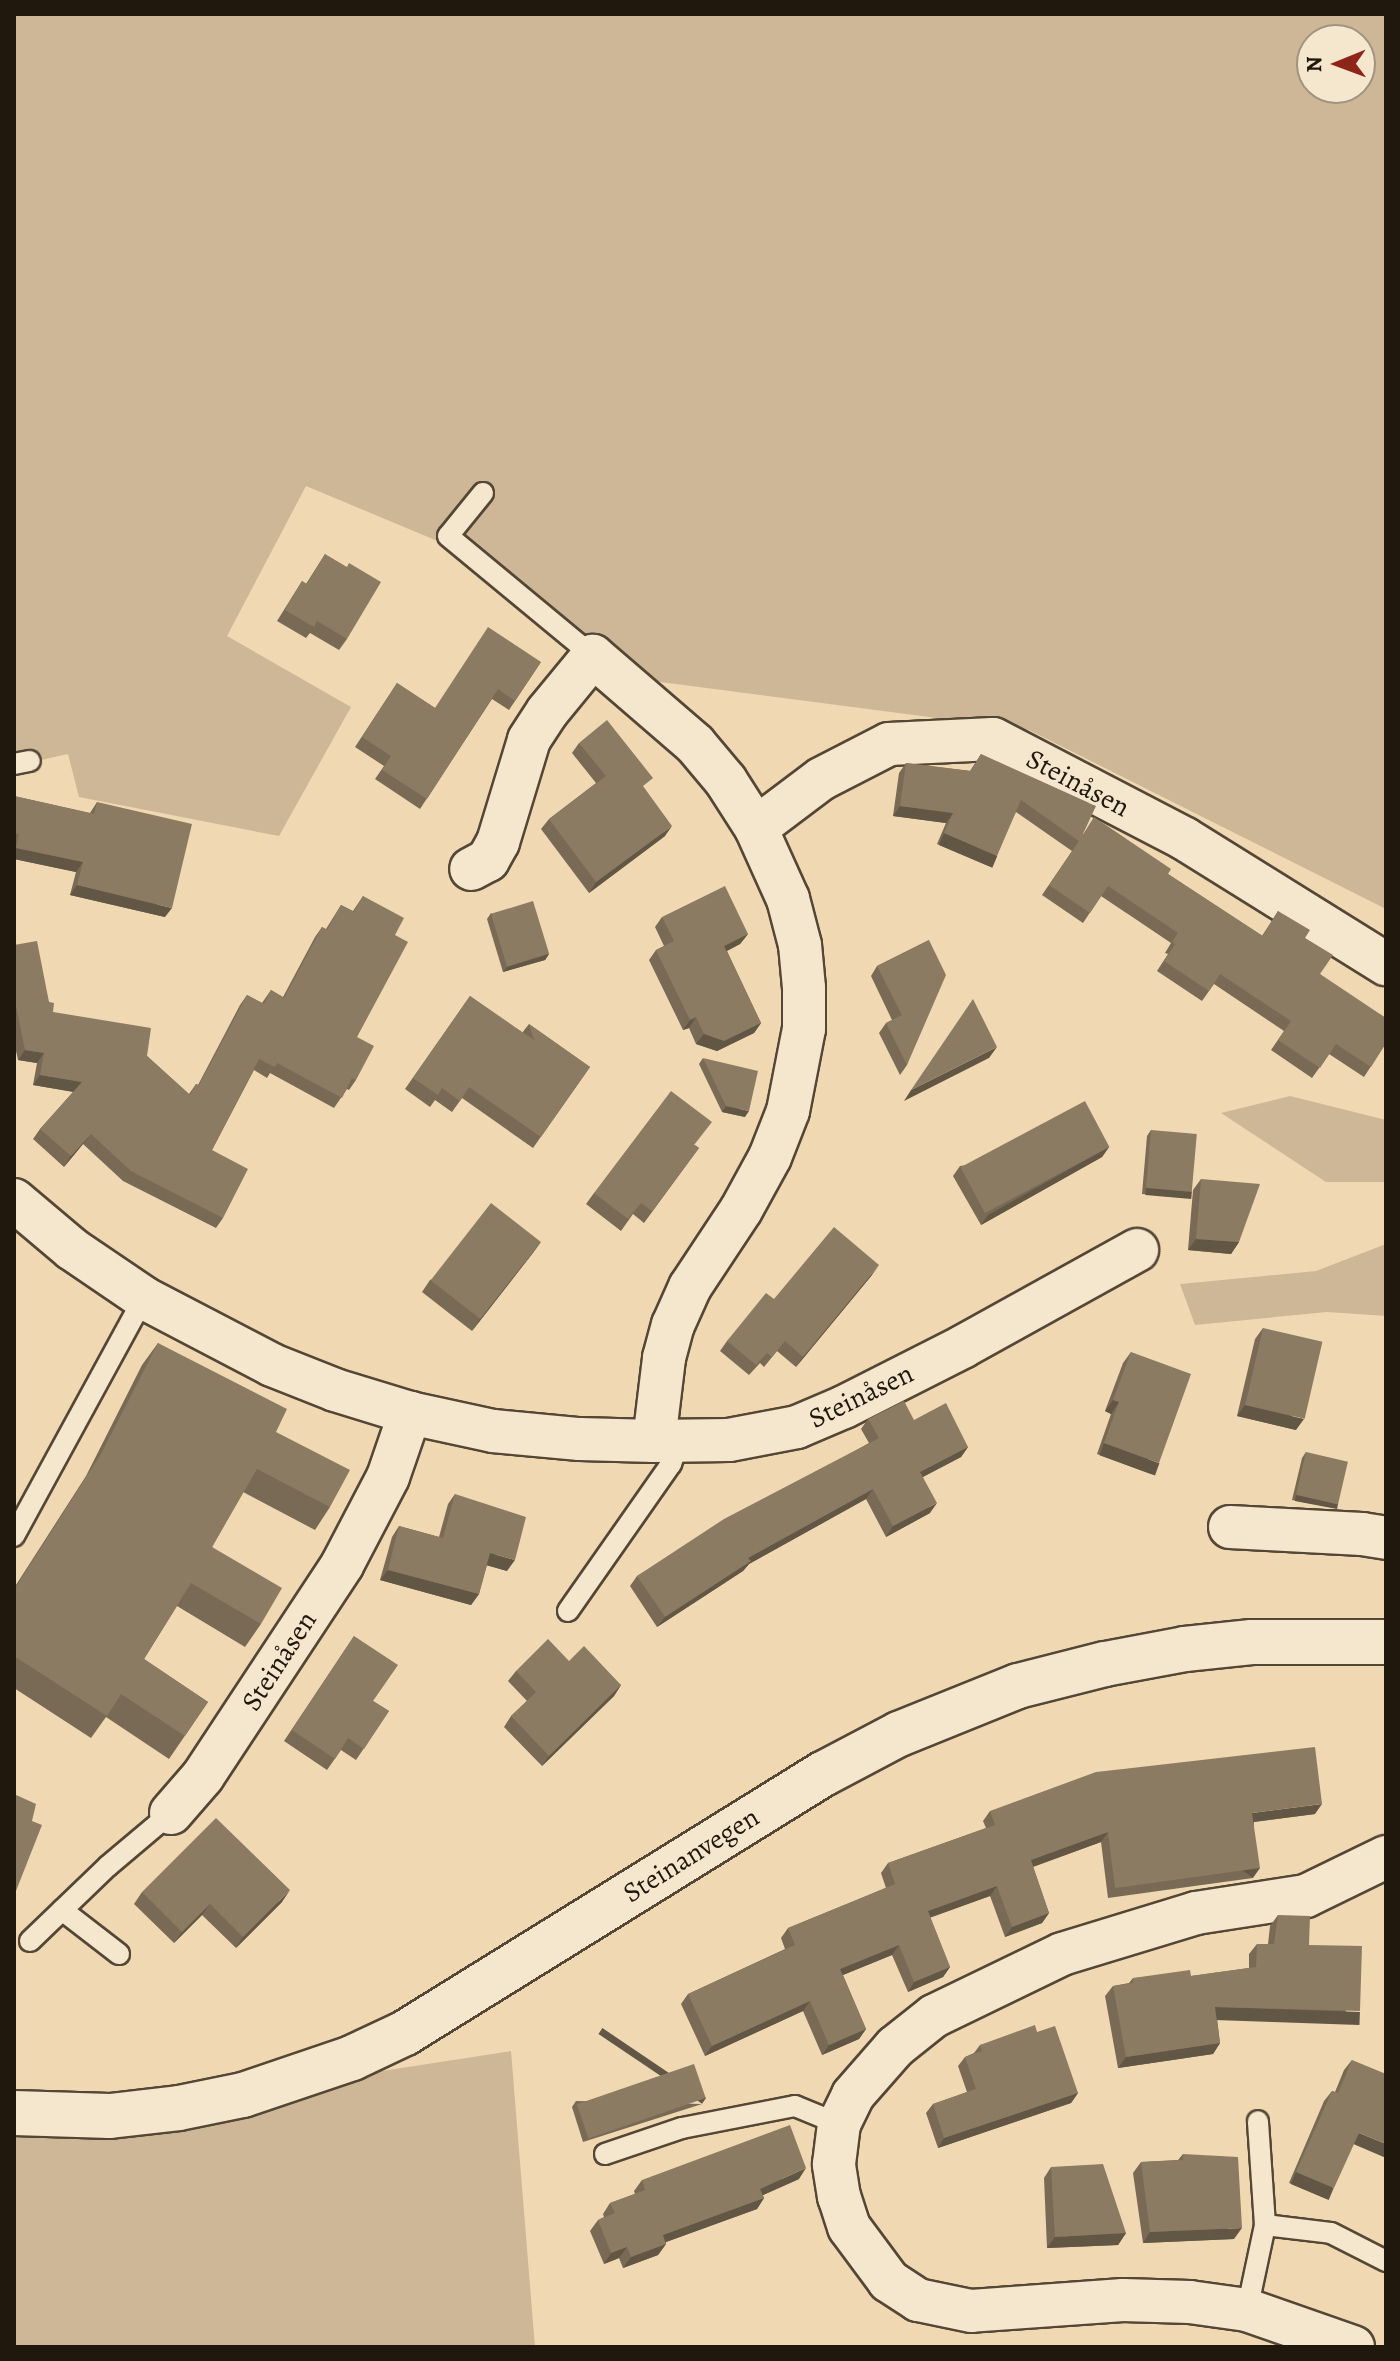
<!DOCTYPE html>
<meta charset="utf-8">
<style>
body{margin:0}
#map{position:relative;width:1400px;height:2361px;overflow:hidden;background:#f0d8b3;font-family:Alegreya,serif}
div>[style]{position:absolute}
.green>*{inset:0;background:#cdb797}
.roads{filter:drop-shadow(2px 0 #544736) drop-shadow(-2px 0 #544736) drop-shadow(0 2px #544736) drop-shadow(0 -2px #544736)}
.service>*{height:20px;margin:-10px;padding:0 10px;transform-origin:10px;border-radius:10px;background:#f5e6ce}
.minor>*{height:42px;margin:-21px;padding:0 21px;transform-origin:21px;border-radius:21px;background:#f5e6ce}
.secondary>*{height:44px;margin:-22px;padding:0 22px;transform-origin:22px;border-radius:22px;background:#f5e6ce}
.wall>*{inset:0;background:#786a55}
.shaded-wall>*{inset:0;background:#625645;transform-origin:0 0}
.building>*{inset:0;background:#8c7b63;transform-origin:0 0}
span{translate:-50% -50%;white-space:nowrap;text-align:center;line-height:1.15;-webkit-text-stroke:6px #f5e6ce;paint-order:stroke}
.street-label{font-size:28px;color:#20170d}
.frame{position:absolute;inset:0;border:16px solid #20170d;pointer-events:none}
.north{position:absolute;left:1296px;top:24px;width:80px;height:80px;box-sizing:border-box;background:#f5e6ce;border:2px solid #a09381;border-radius:50%;rotate:269deg;font-size:22px;font-weight:700;line-height:32px;text-align:center;color:#20170d}
.north::after{content:'';display:block;margin:auto;width:28px;height:36px;background:#8f2418;clip-path:polygon(50% 0,100% 100%,50% 72%,0 100%)}
</style>
<div id="map">
<div class="green">
<div style="clip-path:polygon(evenodd,14px 14px,1386px 14px,1386px 909px,1029px 730px,622px 677px,471px 555px,306px 486px,227px 636px,351px 707px,279px 836px,79px 797px,68px 754px,14px 766px,14px 14px,1312px 40px,1360px 40px,1360px 88px,1312px 88px,1312px 40px)"></div>
<div style="clip-path:polygon(1290px 1096px,1386px 1120px,1386px 1182px,1326px 1182px,1221px 1113px)"></div>
<div style="clip-path:polygon(1386px 1244px,1386px 1316px,1327px 1312px,1195px 1325px,1180px 1284px,1316px 1271px)"></div>
<div style="clip-path:polygon(511px 2051px,535px 2347px,14px 2347px,14px 2110px,208px 2098px)"></div>
</div>
<div class="roads">
<div class="service">
<div style="left:483px;top:493px;width:55px;rotate:129.1deg"></div>
<div style="left:448px;top:536px;width:188px;rotate:39.6deg"></div>
<div style="left:14px;top:764px;width:16px;rotate:-11deg"></div>
<div style="left:14px;top:1536px;width:271px;rotate:-61.4deg"></div>
<div style="left:568px;top:1611px;width:179px;rotate:-55deg"></div>
<div style="left:671px;top:1464px;width:24px;rotate:-71deg"></div>
<div style="left:62px;top:1910px;width:72px;rotate:37.7deg"></div>
<div style="left:30px;top:1941px;width:108px;rotate:-43.9deg"></div>
<div style="left:108px;top:1866px;width:82px;rotate:-40.1deg"></div>
<div style="left:605px;top:2154px;width:81px;rotate:-18.7deg"></div>
<div style="left:682px;top:2128px;width:115px;rotate:-11deg"></div>
<div style="left:795px;top:2106px;width:48px;rotate:22.2deg"></div>
<div style="left:1265px;top:2225px;width:66px;rotate:6.9deg"></div>
<div style="left:1331px;top:2233px;width:62px;rotate:27deg"></div>
<div style="left:1247px;top:2310px;width:87px;rotate:-78deg"></div>
<div style="left:1265px;top:2225px;width:104px;rotate:-93.9deg"></div>
</div>
<div class="minor">
<div style="left:756px;top:828px;width:81px;rotate:-37deg"></div>
<div style="left:821px;top:779px;width:76px;rotate:-27.2deg"></div>
<div style="left:889px;top:744px;width:104px;rotate:-2.8deg"></div>
<div style="left:993px;top:739px;width:216px;rotate:27.5deg"></div>
<div style="left:1185px;top:839px;width:237px;rotate:31.9deg"></div>
<div style="left:14px;top:1200px;width:76px;rotate:40.2deg"></div>
<div style="left:72px;top:1249px;width:87px;rotate:34.2deg"></div>
<div style="left:144px;top:1298px;width:144px;rotate:27.6deg"></div>
<div style="left:272px;top:1365px;width:68px;rotate:21.6deg"></div>
<div style="left:335px;top:1390px;width:78px;rotate:17deg"></div>
<div style="left:410px;top:1413px;width:85px;rotate:12.2deg"></div>
<div style="left:493px;top:1431px;width:87px;rotate:5.3deg"></div>
<div style="left:580px;top:1439px;width:74px;rotate:1.5deg"></div>
<div style="left:654px;top:1441px;width:84px;rotate:-83.1deg"></div>
<div style="left:664px;top:1358px;width:34px;rotate:-75deg"></div>
<div style="left:673px;top:1325px;width:42px;rotate:-65.9deg"></div>
<div style="left:690px;top:1287px;width:92px;rotate:-56.5deg"></div>
<div style="left:741px;top:1210px;width:60px;rotate:-61.3deg"></div>
<div style="left:770px;top:1157px;width:49px;rotate:-68.6deg"></div>
<div style="left:788px;top:1111px;width:84px;rotate:-79deg"></div>
<div style="left:804px;top:1029px;width:41px;rotate:-90deg"></div>
<div style="left:804px;top:988px;width:43px;rotate:-95.3deg"></div>
<div style="left:800px;top:945px;width:48px;rotate:-104.6deg"></div>
<div style="left:788px;top:899px;width:78px;rotate:-114.3deg"></div>
<div style="left:756px;top:828px;width:56px;rotate:-122.6deg"></div>
<div style="left:726px;top:781px;width:48px;rotate:-130deg"></div>
<div style="left:695px;top:744px;width:135px;rotate:-139.2deg"></div>
<div style="left:593px;top:656px;width:72px;rotate:129.4deg"></div>
<div style="left:547px;top:712px;width:33px;rotate:123deg"></div>
<div style="left:529px;top:740px;width:107px;rotate:106.9deg"></div>
<div style="left:498px;top:842px;width:21px;rotate:119deg"></div>
<div style="left:488px;top:860px;width:19px;rotate:152deg"></div>
<div style="left:654px;top:1441px;width:75px;rotate:-0.8deg"></div>
<div style="left:729px;top:1440px;width:69px;rotate:-10.8deg"></div>
<div style="left:797px;top:1427px;width:51px;rotate:-23.1deg"></div>
<div style="left:844px;top:1407px;width:135px;rotate:-26.9deg"></div>
<div style="left:964px;top:1346px;width:198px;rotate:-29deg"></div>
<div style="left:1230px;top:1527px;width:132px;rotate:3deg"></div>
<div style="left:1362px;top:1534px;width:24px;rotate:9deg"></div>
<div style="left:171px;top:1813px;width:49px;rotate:-49.1deg"></div>
<div style="left:203px;top:1776px;width:253px;rotate:-56.6deg"></div>
<div style="left:342px;top:1565px;width:99px;rotate:-62.4deg"></div>
<div style="left:388px;top:1477px;width:68px;rotate:-71deg"></div>
<div style="left:1353px;top:2347px;width:112px;rotate:-160.8deg"></div>
<div style="left:1247px;top:2310px;width:58px;rotate:-172deg"></div>
<div style="left:1190px;top:2302px;width:67px;rotate:-178.3deg"></div>
<div style="left:1123px;top:2300px;width:152px;rotate:175.9deg"></div>
<div style="left:971px;top:2311px;width:54px;rotate:-168.3deg"></div>
<div style="left:918px;top:2300px;width:35px;rotate:-147deg"></div>
<div style="left:889px;top:2281px;width:67px;rotate:-126.5deg"></div>
<div style="left:849px;top:2227px;width:32px;rotate:-108deg"></div>
<div style="left:839px;top:2197px;width:33px;rotate:-99deg"></div>
<div style="left:834px;top:2164px;width:40px;rotate:-82.9deg"></div>
<div style="left:839px;top:2124px;width:32px;rotate:-64deg"></div>
<div style="left:853px;top:2095px;width:64px;rotate:-48.8deg"></div>
<div style="left:895px;top:2047px;width:50px;rotate:-38.5deg"></div>
<div style="left:934px;top:2016px;width:142px;rotate:-25.8deg"></div>
<div style="left:1062px;top:1954px;width:140px;rotate:-17deg"></div>
<div style="left:1196px;top:1913px;width:111px;rotate:-8.8deg"></div>
<div style="left:1306px;top:1896px;width:89px;rotate:-26deg"></div>
</div>
<div class="secondary">
<div style="left:14px;top:2113px;width:96px;rotate:1.8deg"></div>
<div style="left:110px;top:2116px;width:69px;rotate:-6.6deg"></div>
<div style="left:179px;top:2108px;width:65px;rotate:-11.5deg"></div>
<div style="left:243px;top:2095px;width:115px;rotate:-18.7deg"></div>
<div style="left:352px;top:2058px;width:59px;rotate:-25.3deg"></div>
<div style="left:405px;top:2033px;width:492px;rotate:-31.8deg"></div>
<div style="left:823px;top:1774px;width:86px;rotate:-27.8deg"></div>
<div style="left:899px;top:1734px;width:128px;rotate:-22deg"></div>
<div style="left:1018px;top:1686px;width:90px;rotate:-14.2deg"></div>
<div style="left:1105px;top:1664px;width:81px;rotate:-10.6deg"></div>
<div style="left:1185px;top:1649px;width:67px;rotate:-6deg"></div>
<div style="left:1252px;top:1642px;width:134px"></div>
</div>
</div>
<div class="wall">
<div style="clip-path:polygon(325px 554px,347px 639px,339px 650px,310px 633px,306px 638px,277px 621px,302px 581px,306px 584px)"></div>
<div style="clip-path:polygon(541px 662px,509px 710px,492px 699px,420px 809px,375px 779px,384px 766px,355px 747px,397px 683px,435px 708px)"></div>
<div style="clip-path:polygon(579px 743px,645px 789px,665px 836px,589px 893px,541px 829px,549px 819px,596px 783px,572px 753px)"></div>
<div style="clip-path:polygon(981px 754px,1083px 834px,1168px 874px,1262px 936px,1278px 911px,1305px 938px,1320px 974px,1386px 1043px,1364px 1077px,1329px 1054px,1312px 1078px,1271px 1050px,1284px 1031px,1214px 984px,1202px 1001px,1157px 971px,1168px 954px,1165px 953px,1171px 943px,1101px 896px,1083px 923px,1042px 895px,1072px 851px,1016px 812px,989px 866px,937px 844px,946px 823px,893px 816px,899px 773px,906px 763px,970px 771px)"></div>
<div style="clip-path:polygon(14px 796px,90px 813px,97px 802px,165px 917px,70px 895px,76px 872px,14px 859px)"></div>
<div style="clip-path:polygon(363px 896px,395px 935px,357px 1037px,356px 1080px,349px 1090px,347px 1089px,334px 1108px,270px 1073px,267px 1078px,254px 1070px,212px 1150px,223px 1218px,216px 1228px,123px 1181px,83px 1144px,64px 1167px,33px 1139px,40px 1129px,73px 1092px,33px 1085px,37px 1063px,18px 1060px,14px 1042px,14px 945px,49px 1002px,53px 1012px,147px 1056px,189px 1094px,196px 1084px,198px 1085px,240px 1005px,247px 995px,262px 1003px,271px 990px,283px 997px,315px 937px,322px 927px,326px 929px,341px 905px,353px 911px)"></div>
<div style="clip-path:polygon(491px 913px,549px 954px,545px 960px,503px 972px,487px 919px)"></div>
<div style="clip-path:polygon(662px 917px,748px 934px,740px 944px,727px 951px,761px 1023px,754px 1033px,717px 1051px,696px 1044px,689px 1028px,683px 1030px,649px 960px,656px 950px,664px 946px,655px 927px)"></div>
<div style="clip-path:polygon(929px 940px,907px 1065px,900px 1075px,879px 1033px,886px 1023px,892px 1020px,871px 976px,877px 966px)"></div>
<div style="clip-path:polygon(470px 996px,522px 1033px,529px 1024px,590px 1067px,533px 1148px,462px 1098px,452px 1112px,435px 1100px,430px 1107px,405px 1089px)"></div>
<div style="clip-path:polygon(703px 1058px,745px 1117px,722px 1112px,699px 1064px)"></div>
<div style="clip-path:polygon(1151px 1130px,1192px 1192px,1188px 1198px,1142px 1194px,1147px 1136px)"></div>
<div style="clip-path:polygon(695px 1145px,699px 1148px,644px 1223px,633px 1214px,621px 1231px,586px 1204px,594px 1193px)"></div>
<div style="clip-path:polygon(1109px 1147px,1102px 1157px,981px 1225px,953px 1176px,960px 1166px)"></div>
<div style="clip-path:polygon(1201px 1179px,1239px 1242px,1231px 1254px,1188px 1250px,1193px 1190px)"></div>
<div style="clip-path:polygon(541px 1242px,472px 1331px,422px 1292px,430px 1280px)"></div>
<div style="clip-path:polygon(872px 1275px,796px 1367px,777px 1351px,764px 1367px,760px 1363px,749px 1375px,720px 1351px,727px 1341px,774px 1299px)"></div>
<div style="clip-path:polygon(1263px 1328px,1296px 1430px,1237px 1416px,1255px 1339px)"></div>
<div style="clip-path:polygon(158px 1343px,276px 1432px,330px 1507px,315px 1530px,243px 1492px,212px 1547px,261px 1624px,245px 1647px,177px 1606px,144px 1659px,208px 1702px,169px 1759px,106px 1717px,91px 1738px,14px 1688px,14px 1588px,86px 1476px,142px 1365px)"></div>
<div style="clip-path:polygon(1131px 1352px,1151px 1474px,1097px 1454px,1111px 1414px,1105px 1411px,1123px 1363px)"></div>
<div style="clip-path:polygon(868px 1419px,914px 1420px,968px 1447px,961px 1457px,923px 1477px,930px 1513px,886px 1537px,866px 1499px,749px 1564px,743px 1571px,657px 1627px,630px 1586px,637px 1576px,869px 1443px,861px 1429px)"></div>
<div style="clip-path:polygon(1306px 1452px,1334px 1508px,1292px 1500px,1302px 1458px)"></div>
<div style="clip-path:polygon(455px 1494px,507px 1571px,487px 1565px,479px 1594px,471px 1605px,380px 1580px,392px 1537px,399px 1526px,439px 1537px,448px 1504px)"></div>
<div style="clip-path:polygon(354px 1636px,373px 1701px,389px 1711px,356px 1760px,341px 1750px,327px 1770px,284px 1741px)"></div>
<div style="clip-path:polygon(569px 1661px,621px 1685px,614px 1696px,542px 1766px,504px 1727px,511px 1716px,527px 1701px,508px 1681px,516px 1671px)"></div>
<div style="clip-path:polygon(990px 1811px,1315px 1814px,1254px 1822px,1253px 1878px,1108px 1898px,1101px 1842px,1033px 1867px,1049px 1913px,1042px 1923px,1005px 1937px,990px 1896px,930px 1917px,950px 1967px,943px 1977px,908px 1992px,892px 1955px,843px 1975px,866px 2029px,859px 2039px,822px 2055px,803px 2011px,705px 2056px,681px 2004px,688px 1994px,785px 1949px,781px 1938px,788px 1928px,886px 1888px,881px 1873px,888px 1863px,986px 1828px,983px 1821px)"></div>
<div style="clip-path:polygon(142px 1892px,282px 1902px,236px 1948px,202px 1915px,174px 1943px,134px 1904px)"></div>
<div style="clip-path:polygon(1278px 1915px,1309px 1945px,1352px 2022px,1217px 2018px,1220px 2043px,1213px 2054px,1118px 2068px,1105px 1996px,1113px 1986px,1129px 1983px,1133px 1978px,1191px 1976px,1249px 1968px,1249px 1954px,1257px 1944px,1268px 1944px,1270px 1926px)"></div>
<div style="clip-path:polygon(1037px 2032px,1078px 2093px,1071px 2103px,938px 2148px,926px 2113px,933px 2104px,967px 2092px,958px 2066px,965px 2057px,974px 2053px,980px 2045px)"></div>
<div style="clip-path:polygon(1352px 2060px,1353px 2144px,1327px 2199px,1289px 2183px,1324px 2101px,1332px 2091px,1335px 2092px,1344px 2070px)"></div>
<div style="clip-path:polygon(576px 2101px,702px 2104px,583px 2142px,572px 2107px)"></div>
<div style="clip-path:polygon(1183px 2154px,1234px 2239px,1143px 2243px,1133px 2173px,1141px 2162px,1178px 2160px)"></div>
<div style="clip-path:polygon(1051px 2167px,1126px 2233px,1118px 2245px,1047px 2248px,1044px 2178px)"></div>
<div style="clip-path:polygon(799px 2179px,763px 2195px,764px 2198px,757px 2209px,666px 2242px,666px 2244px,658px 2255px,623px 2268px,619px 2258px,604px 2264px,590px 2231px,598px 2220px,604px 2217px,603px 2214px,610px 2203px,635px 2194px,634px 2191px,642px 2180px)"></div>
</div>
<div class="shaded-wall">
<div style="clip-path:polygon(900px 806px,953px 813px,946px 823px,893px 816px)"></div>
<div style="clip-path:polygon(672px 826px,665px 836px,589px 893px,596px 882px)"></div>
<div style="left:944px;top:833px;width:58px;height:13px;rotate:23deg"></div>
<div style="clip-path:polygon(16px 848px,83px 862px,76px 872px,14px 859px,14px 851px)"></div>
<div style="clip-path:polygon(77px 885px,172px 908px,165px 917px,70px 895px)"></div>
<div style="clip-path:polygon(748px 934px,740px 944px,717px 956px,724px 946px)"></div>
<div style="clip-path:polygon(549px 954px,545px 960px,503px 972px,507px 967px)"></div>
<div style="clip-path:polygon(696px 1017px,689px 1028px,683px 1030px,690px 1020px)"></div>
<div style="clip-path:polygon(761px 1023px,754px 1033px,717px 1051px,696px 1044px,704px 1034px)"></div>
<div style="clip-path:polygon(997px 1047px,989px 1058px,904px 1101px,911px 1090px)"></div>
<div style="clip-path:polygon(25px 1050px,44px 1053px,37px 1063px,18px 1060px)"></div>
<div style="clip-path:polygon(40px 1075px,82px 1082px,75px 1092px,33px 1085px)"></div>
<div style="clip-path:polygon(726px 1106px,749px 1111px,745px 1117px,722px 1112px)"></div>
<div style="clip-path:polygon(91px 1134px,83px 1144px,64px 1167px,71px 1156px)"></div>
<div style="clip-path:polygon(1109px 1147px,1102px 1157px,981px 1225px,988px 1215px)"></div>
<div style="left:1146px;top:1188px;width:46px;height:7px;rotate:5deg"></div>
<div style="clip-path:polygon(1196px 1239px,1239px 1242px,1231px 1254px,1188px 1250px)"></div>
<div style="clip-path:polygon(541px 1242px,533px 1253px,472px 1331px,480px 1319px)"></div>
<div style="clip-path:polygon(879px 1265px,872px 1275px,796px 1367px,803px 1357px)"></div>
<div style="clip-path:polygon(1113px 1400px,1119px 1402px,1111px 1414px,1105px 1411px)"></div>
<div style="clip-path:polygon(1245px 1405px,1304px 1419px,1296px 1430px,1237px 1416px)"></div>
<div style="left:1104px;top:1443px;width:59px;height:13px;rotate:20deg"></div>
<div style="clip-path:polygon(968px 1447px,961px 1457px,913px 1482px,920px 1472px)"></div>
<div style="clip-path:polygon(873px 1489px,866px 1499px,749px 1564px,743px 1571px,657px 1627px,665px 1617px,748px 1558px)"></div>
<div style="left:1296px;top:1495px;width:43px;height:6px;rotate:11deg"></div>
<div style="clip-path:polygon(937px 1503px,930px 1513px,886px 1537px,893px 1526px)"></div>
<div style="clip-path:polygon(490px 1553px,515px 1560px,507px 1571px,482px 1564px)"></div>
<div style="clip-path:polygon(388px 1570px,479px 1594px,471px 1605px,380px 1580px)"></div>
<div style="clip-path:polygon(621px 1685px,614px 1696px,542px 1766px,549px 1756px)"></div>
<div style="clip-path:polygon(1322px 1804px,1315px 1814px,1245px 1823px,1252px 1813px)"></div>
<div style="clip-path:polygon(1108px 1832px,1101px 1842px,1024px 1870px,1031px 1860px)"></div>
<div style="left:1260px;top:1868px;width:12px;height:146px;rotate:125deg"></div>
<div style="clip-path:polygon(997px 1886px,990px 1896px,921px 1921px,928px 1911px)"></div>
<div style="clip-path:polygon(290px 1890px,282px 1902px,236px 1948px,243px 1937px)"></div>
<div style="clip-path:polygon(210px 1904px,202px 1915px,174px 1943px,182px 1932px)"></div>
<div style="clip-path:polygon(1049px 1913px,1042px 1923px,1005px 1937px,1012px 1927px)"></div>
<div style="clip-path:polygon(899px 1945px,892px 1955px,833px 1979px,840px 1969px)"></div>
<div style="clip-path:polygon(950px 1967px,943px 1977px,908px 1992px,914px 1982px)"></div>
<div style="clip-path:polygon(810px 2001px,803px 2011px,705px 2056px,712px 2046px)"></div>
<div style="left:1215px;top:2007px;width:145px;height:13px;rotate:2deg"></div>
<div style="clip-path:polygon(866px 2029px,859px 2039px,822px 2055px,829px 2045px)"></div>
<div style="clip-path:polygon(1220px 2043px,1213px 2054px,1118px 2068px,1126px 2057px)"></div>
<div style="clip-path:polygon(1078px 2093px,1071px 2103px,938px 2148px,944px 2138px)"></div>
<div style="left:706px;top:2098px;width:7px;height:125px;rotate:124deg"></div>
<div style="clip-path:polygon(1359px 2133px,1386px 2144px,1386px 2158px,1351px 2143px)"></div>
<div style="clip-path:polygon(806px 2168px,799px 2179px,752px 2200px,760px 2189px)"></div>
<div style="left:1296px;top:2172px;width:41px;height:13px;rotate:23deg"></div>
<div style="clip-path:polygon(764px 2198px,757px 2209px,655px 2246px,663px 2235px)"></div>
<div style="clip-path:polygon(1242px 2228px,1234px 2239px,1143px 2243px,1150px 2232px)"></div>
<div style="clip-path:polygon(1126px 2233px,1118px 2245px,1047px 2248px,1055px 2237px)"></div>
<div style="clip-path:polygon(666px 2244px,658px 2255px,623px 2268px,631px 2257px)"></div>
<div style="clip-path:polygon(627px 2247px,619px 2258px,604px 2264px,611px 2253px)"></div>
</div>
<div class="building">
<div style="clip-path:polygon(325px 554px,347px 567px,349px 563px,381px 582px,347px 639px,317px 621px,314px 627px,285px 610px,302px 581px,307px 584px)"></div>
<div style="clip-path:polygon(488px 627px,541px 662px,515px 701px,498px 689px,427px 799px,382px 770px,391px 756px,362px 737px,397px 683px,435px 708px)"></div>
<div style="clip-path:polygon(607px 720px,653px 778px,643px 786px,672px 826px,596px 882px,549px 819px,606px 776px,579px 743px)"></div>
<div style="clip-path:polygon(981px 754px,1096px 806px,1082px 836px,1094px 817px,1171px 869px,1168px 874px,1263px 936px,1278px 911px,1310px 930px,1305px 938px,1333px 955px,1320px 974px,1386px 1018px,1386px 1043px,1371px 1067px,1336px 1044px,1320px 1068px,1278px 1040px,1291px 1021px,1220px 974px,1209px 991px,1164px 961px,1175px 944px,1172px 942px,1178px 933px,1108px 886px,1090px 913px,1049px 885px,1079px 841px,1021px 800px,997px 856px,944px 833px,953px 813px,900px 806px,906px 763px,971px 771px)"></div>
<div style="clip-path:polygon(14px 796px,94px 814px,97px 802px,192px 824px,172px 908px,77px 885px,83px 862px,16px 848px,19px 834px,14px 833px)"></div>
<div style="clip-path:polygon(725px 886px,748px 934px,724px 946px,761px 1023px,724px 1041px,704px 1034px,696px 1017px,690px 1020px,656px 950px,674px 941px,662px 917px)"></div>
<div style="clip-path:polygon(363px 896px,404px 918px,395px 935px,408px 942px,357px 1037px,374px 1046px,356px 1080px,352px 1078px,342px 1098px,277px 1063px,275px 1067px,259px 1059px,212px 1150px,248px 1169px,223px 1218px,131px 1171px,91px 1134px,71px 1156px,40px 1129px,82px 1082px,40px 1075px,44px 1053px,25px 1050px,14px 996px,14px 945px,37px 941px,49px 1002px,54px 1003px,53px 1012px,151px 1028px,147px 1056px,190px 1095px,196px 1084px,199px 1085px,247px 995px,264px 1004px,271px 990px,284px 998px,322px 927px,327px 930px,341px 905px,354px 912px)"></div>
<div style="left:533px;top:901px;width:55px;height:44px;rotate:73deg"></div>
<div style="clip-path:polygon(929px 940px,946px 975px,907px 1065px,886px 1023px,902px 1015px,877px 966px)"></div>
<div style="clip-path:polygon(470px 996px,534px 1040px,529px 1024px,590px 1067px,541px 1137px,469px 1087px,460px 1101px,442px 1088px,438px 1095px,413px 1078px)"></div>
<div style="clip-path:polygon(973px 999px,997px 1047px,911px 1090px)"></div>
<div style="clip-path:polygon(703px 1058px,758px 1071px,749px 1111px,726px 1106px)"></div>
<div style="clip-path:polygon(671px 1091px,712px 1122px,694px 1145px,699px 1148px,652px 1211px,641px 1203px,628px 1219px,594px 1193px)"></div>
<div style="left:1085px;top:1101px;width:52px;height:141px;rotate:62deg"></div>
<div style="left:1151px;top:1130px;width:46px;height:58px;rotate:5deg"></div>
<div style="clip-path:polygon(1201px 1179px,1260px 1184px,1239px 1242px,1196px 1239px)"></div>
<div style="left:491px;top:1203px;width:63px;height:98px;rotate:38deg"></div>
<div style="clip-path:polygon(834px 1227px,879px 1265px,803px 1357px,785px 1341px,772px 1357px,767px 1353px,756px 1365px,727px 1341px,766px 1293px,774px 1299px)"></div>
<div style="left:1263px;top:1328px;width:61px;height:79px;rotate:13deg"></div>
<div style="clip-path:polygon(158px 1343px,287px 1409px,276px 1432px,350px 1470px,330px 1507px,257px 1469px,212px 1547px,282px 1588px,261px 1624px,191px 1583px,144px 1659px,208px 1702px,185px 1736px,121px 1694px,107px 1716px,14px 1656px,14px 1590px,101px 1454px)"></div>
<div style="clip-path:polygon(1131px 1352px,1191px 1374px,1159px 1463px,1104px 1443px,1119px 1402px,1113px 1400px)"></div>
<div style="clip-path:polygon(904px 1401px,914px 1420px,946px 1403px,968px 1447px,920px 1472px,937px 1503px,893px 1526px,873px 1489px,748px 1558px,751px 1561px,665px 1617px,637px 1576px,724px 1519px,879px 1438px,868px 1419px)"></div>
<div style="left:1306px;top:1452px;width:43px;height:44px;rotate:13deg"></div>
<div style="clip-path:polygon(455px 1494px,526px 1517px,515px 1560px,490px 1553px,479px 1594px,388px 1570px,399px 1526px,443px 1538px)"></div>
<div style="clip-path:polygon(354px 1636px,398px 1665px,373px 1701px,389px 1711px,364px 1749px,348px 1738px,335px 1759px,292px 1730px)"></div>
<div style="clip-path:polygon(548px 1639px,569px 1661px,584px 1646px,621px 1685px,549px 1756px,511px 1716px,536px 1692px,516px 1671px)"></div>
<div style="clip-path:polygon(1315px 1747px,1322px 1804px,1252px 1813px,1260px 1868px,1115px 1888px,1108px 1832px,1031px 1860px,1049px 1913px,1012px 1927px,997px 1886px,928px 1911px,950px 1967px,914px 1982px,899px 1945px,840px 1969px,866px 2029px,829px 2045px,810px 2001px,712px 2046px,688px 1994px,795px 1945px,788px 1928px,895px 1884px,888px 1863px,995px 1825px,990px 1811px,1096px 1772px)"></div>
<div style="clip-path:polygon(14px 1794px,36px 1804px,32px 1821px,42px 1825px,14px 1896px)"></div>
<div style="clip-path:polygon(216px 1818px,290px 1890px,243px 1937px,210px 1904px,182px 1932px,142px 1892px)"></div>
<div style="clip-path:polygon(1278px 1915px,1310px 1916px,1309px 1945px,1362px 1946px,1360px 2011px,1215px 2007px,1220px 2043px,1126px 2057px,1113px 1986px,1133px 1983px,1133px 1978px,1190px 1970px,1191px 1976px,1256px 1967px,1257px 1944px,1274px 1944px)"></div>
<div style="clip-path:polygon(1035px 2025px,1037px 2032px,1055px 2026px,1078px 2093px,944px 2138px,933px 2104px,976px 2089px,965px 2057px,982px 2051px,980px 2045px)"></div>
<div style="clip-path:polygon(1352px 2060px,1386px 2074px,1386px 2144px,1359px 2133px,1334px 2188px,1296px 2172px,1332px 2091px,1338px 2093px)"></div>
<div style="left:694px;top:2064px;width:36px;height:124px;rotate:71deg"></div>
<div style="clip-path:polygon(790px 2125px,806px 2168px,760px 2189px,764px 2198px,663px 2235px,666px 2244px,631px 2257px,627px 2247px,611px 2253px,598px 2220px,615px 2213px,610px 2203px,645px 2190px,642px 2180px)"></div>
<div style="clip-path:polygon(1183px 2154px,1238px 2157px,1242px 2228px,1150px 2232px,1141px 2162px,1183px 2160px)"></div>
<div style="clip-path:polygon(1103px 2164px,1126px 2233px,1055px 2237px,1051px 2167px)"></div>
</div>
<div class="street-label">
<span style="left:1078px;top:783px;rotate:28deg">Steinåsen</span>
<span style="left:861px;top:1396px;rotate:-26deg">Steinåsen</span>
<span style="left:279px;top:1661px;rotate:-57deg">Steinåsen</span>
<span style="left:691px;top:1855px;rotate:-32deg">Steinanvegen</span>
</div>
<div class="frame"></div>
<div class="north">N</div>
</div>
